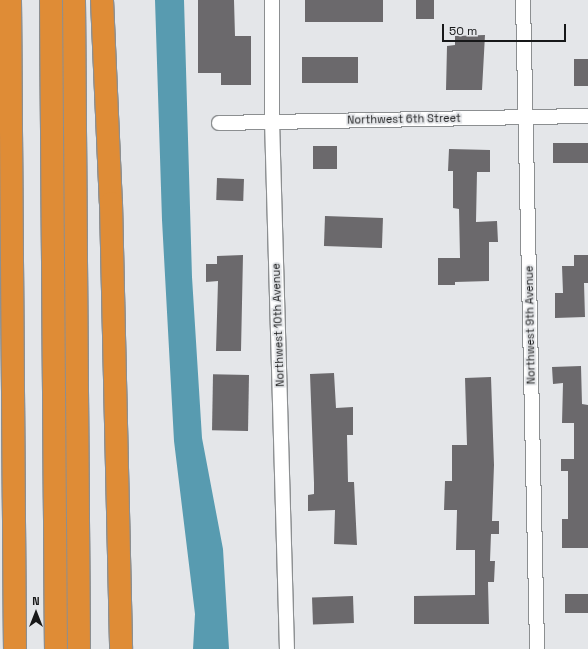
<!DOCTYPE html>
<style>
body{margin:0}
#map{position:relative;width:588px;height:649px;overflow:hidden;background:#e4e6e9;font-family:"Space Grotesk",sans-serif}
div>[style]{position:absolute}
.water>*{inset:0;background:#589bb0}
.building>*{inset:0;background:#6b696c;transform-origin:0 0}
.roads{filter:drop-shadow(1px 0 #8c8f91) drop-shadow(-1px 0 #8c8f91) drop-shadow(0 1px #8c8f91) drop-shadow(0 -1px #8c8f91)}
.minor>*{height:14px;margin:-7px;padding:0 7px;transform-origin:7px;border-radius:7px;background:#fff}
.motorway>*{height:22px;margin:-11px;padding:0 11px;transform-origin:11px;border-radius:11px;background:#df8c36}
span{translate:-50% -50%;white-space:nowrap;text-align:center;line-height:1.15;-webkit-text-stroke:3.5px #e4e6e9;paint-order:stroke}
.street-label{font-size:11px;color:#171819}
.north{position:absolute;left:16px;top:593px;width:40px;height:40px;-webkit-text-stroke:3px #e4e6e9;paint-order:stroke;rotate:0deg;font-size:11px;font-weight:700;line-height:16px;text-align:center;color:#171819}
.north::after{content:'';display:block;margin:auto;width:14px;height:18px;background:#171819;clip-path:polygon(50% 0,100% 100%,50% 72%,0 100%)}
.scale{position:absolute;left:442px;top:24px;width:124px;height:18px;box-sizing:border-box;border:2px solid #171819;border-top:0;padding-left:5px;font-size:12px;line-height:14px;white-space:nowrap;color:#171819;-webkit-text-stroke:3px #e4e6e9;paint-order:stroke}
</style>
<div id="map">
<div class="water">
<div style="clip-path:polygon(155px 0,184px 0,192px 277px,202px 438px,223px 549px,229px 649px,193px 649px,195px 614px,174px 441px,162px 220px)"></div>
</div>
<div class="building">
<div style="clip-path:polygon(198px 0,234px 0,235px 36px,251px 36px,251px 85px,221px 85px,221px 73px,198px 73px)"></div>
<div style="left:305px;top:0;width:78px;height:22px"></div>
<div style="left:416px;top:0;width:18px;height:19px"></div>
<div style="clip-path:polygon(485px 35px,482px 90px,446px 90px,447px 46px,455px 45px,455px 36px)"></div>
<div style="left:358px;top:57px;width:26px;height:56px;rotate:90deg"></div>
<div style="left:574px;top:59px;width:14px;height:27px"></div>
<div style="left:588px;top:143px;width:20px;height:35px;rotate:90deg"></div>
<div style="left:313px;top:146px;width:24px;height:23px"></div>
<div style="clip-path:polygon(449px 149px,490px 150px,490px 172px,477px 172px,476px 222px,497px 221px,498px 242px,489px 242px,489px 281px,455px 282px,455px 285px,438px 285px,438px 258px,460px 258px,459px 209px,453px 208px,453px 171px,448px 171px)"></div>
<div style="left:217px;top:178px;width:27px;height:22px;rotate:2deg"></div>
<div style="left:325px;top:216px;width:58px;height:30px;rotate:2deg"></div>
<div style="clip-path:polygon(243px 255px,241px 351px,216px 351px,218px 281px,206px 282px,206px 264px,217px 264px,217px 256px)"></div>
<div style="clip-path:polygon(574px 255px,588px 255px,588px 283px,584px 283px,585px 317px,555px 318px,555px 293px,563px 293px,562px 266px,574px 266px)"></div>
<div style="clip-path:polygon(581px 366px,582px 404px,588px 405px,588px 548px,562px 548px,562px 519px,568px 519px,568px 471px,561px 471px,561px 459px,574px 459px,574px 423px,562px 423px,563px 383px,553px 384px,552px 367px)"></div>
<div style="clip-path:polygon(334px 373px,336px 408px,353px 407px,353px 435px,347px 435px,348px 482px,354px 482px,357px 545px,334px 544px,335px 510px,308px 511px,308px 495px,314px 494px,314px 483px,310px 374px)"></div>
<div style="left:249px;top:375px;width:56px;height:36px;rotate:91deg"></div>
<div style="clip-path:polygon(491px 377px,494px 465px,492px 521px,499px 521px,499px 534px,491px 534px,490px 561px,495px 561px,494px 582px,488px 582px,489px 624px,414px 624px,414px 596px,475px 595px,475px 550px,456px 550px,457px 510px,444px 510px,445px 481px,452px 481px,452px 445px,467px 445px,465px 378px)"></div>
<div style="left:565px;top:594px;width:23px;height:19px"></div>
<div style="left:353px;top:596px;width:27px;height:41px;rotate:88deg"></div>
</div>
<div class="roads">
<div class="minor">
<div style="left:272px;top:0;width:120px;rotate:90deg"></div>
<div style="left:272px;top:120px;width:529px;rotate:88.38deg"></div>
<div style="left:523px;top:0;width:649px;rotate:88.76deg"></div>
<div style="left:219px;top:123px;width:369px;rotate:-1.1deg"></div>
</div>
<div class="motorway">
<div style="left:10px;top:0;width:649px;rotate:89.56deg"></div>
<div style="left:51px;top:0;width:649px;rotate:89.56deg"></div>
<div style="left:74px;top:0;width:649px;rotate:89.56deg"></div>
<div style="left:102px;top:0;width:203px;rotate:87.5deg"></div>
<div style="left:111px;top:203px;width:446px;rotate:88.7deg"></div>
</div>
</div>
<div class="street-label">
<span style="left:404px;top:119px;rotate:-1deg">Northwest 6th Street</span>
<span style="left:278px;top:325px;rotate:-92deg">Northwest 10th Avenue</span>
<span style="left:530px;top:325px;rotate:-91deg">Northwest 9th Avenue</span>
</div>
<div class="north">N</div>
<div class="scale">50 m</div>
</div>
